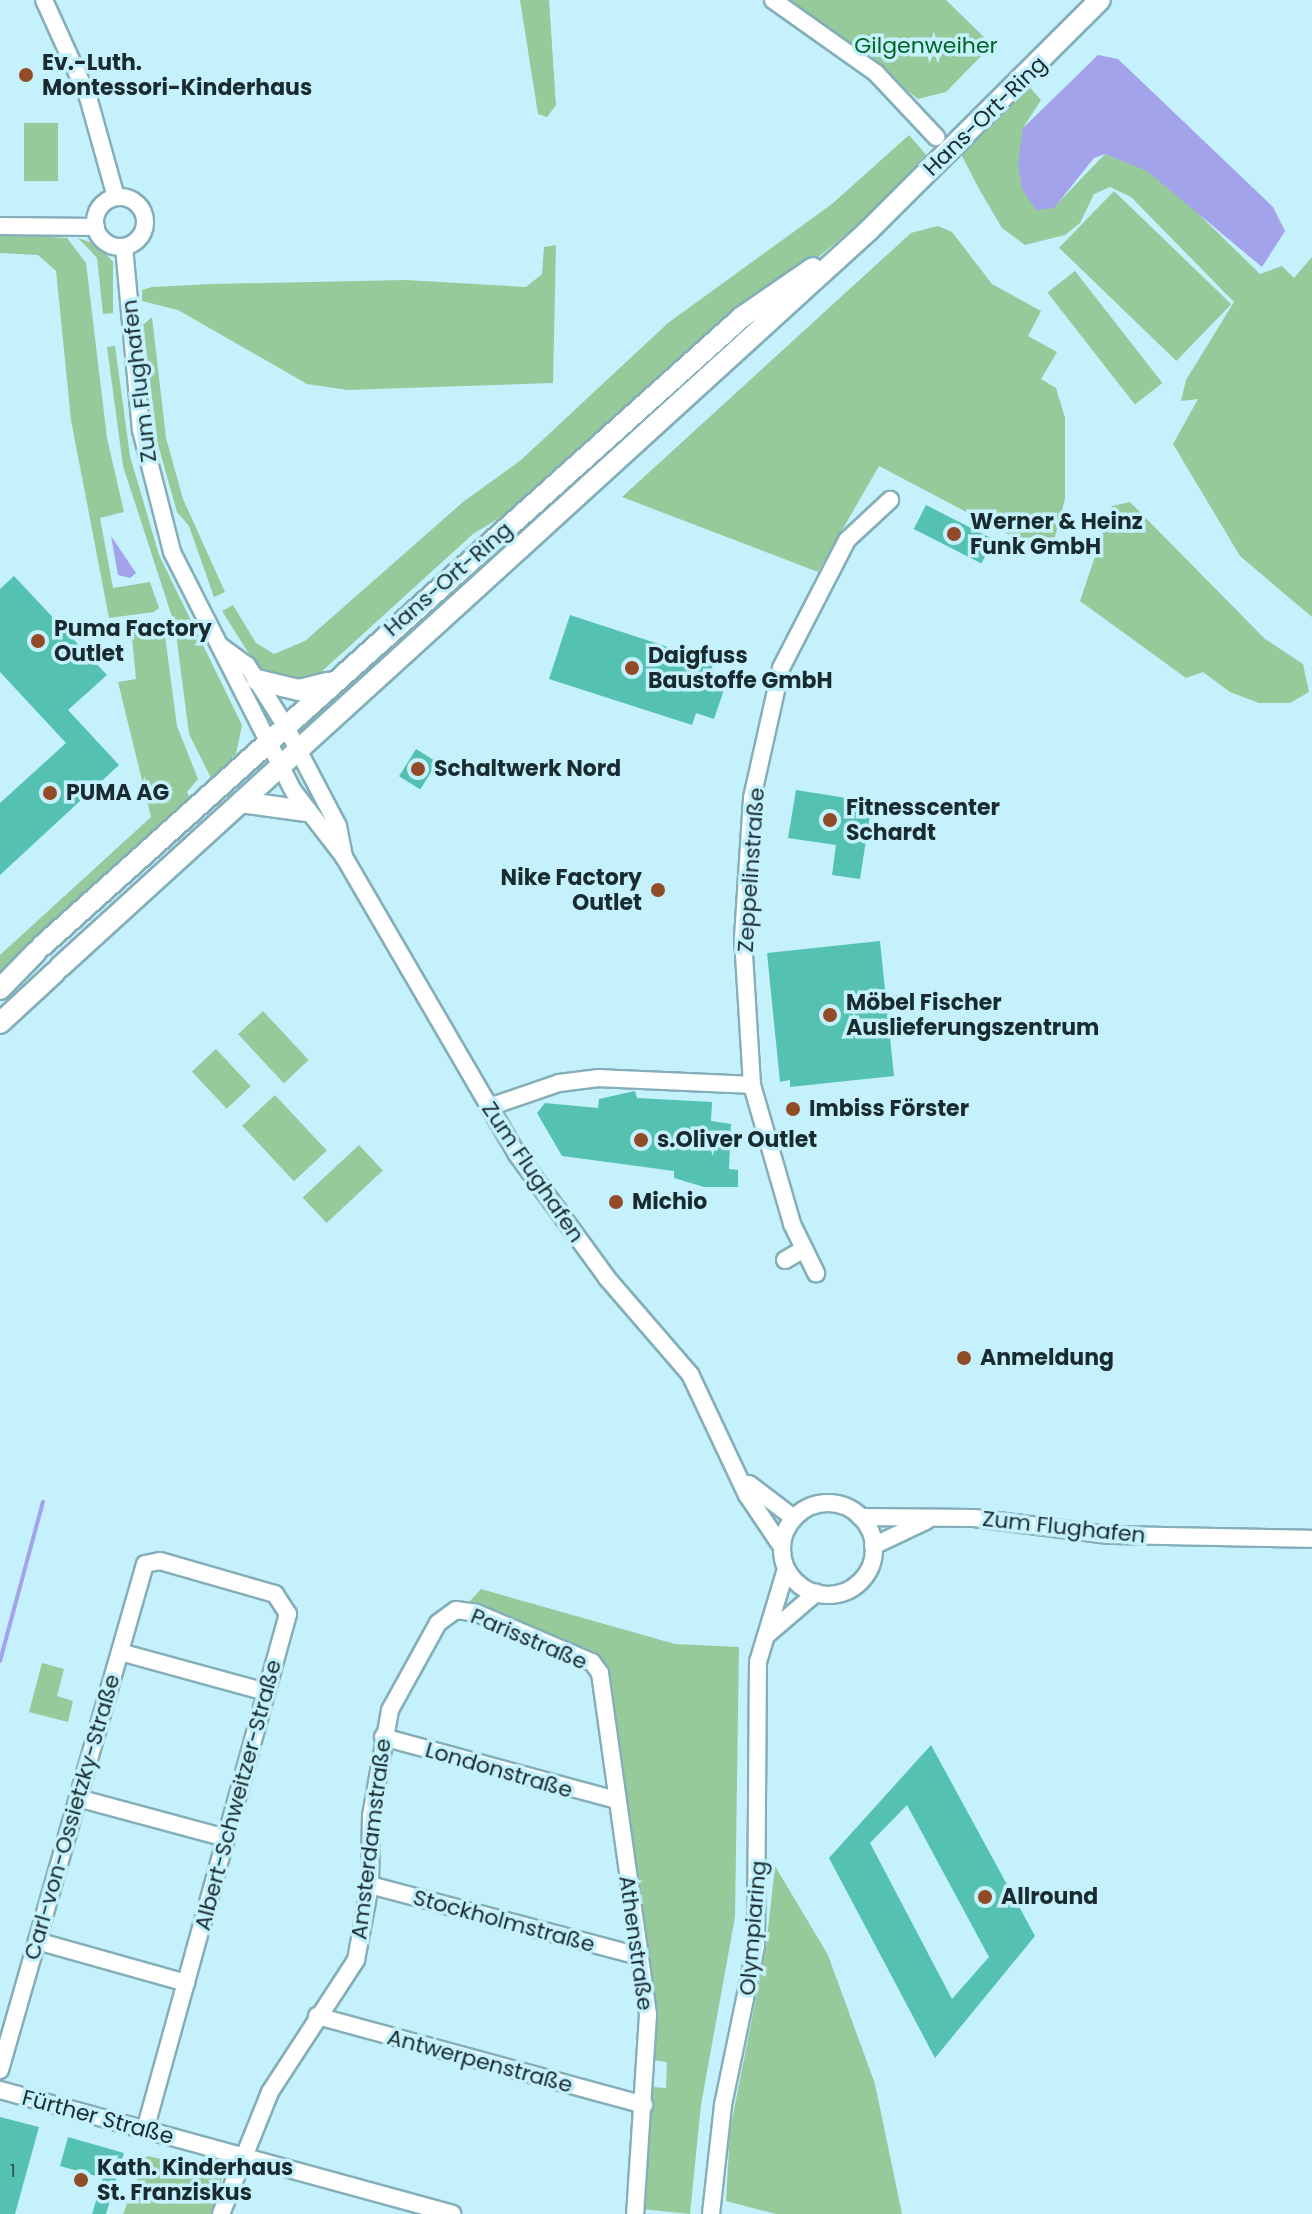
<!DOCTYPE html>
<meta charset="utf-8">
<style>
body{margin:0}
#map{position:relative;width:1312px;height:2214px;overflow:hidden;background:#c5f1fc;font-family:Poppins,sans-serif}
div>[style]{position:absolute}
.green>*{inset:0;background:#96ca9b;transform-origin:0 0}
.water>*{inset:0;background:#a2a3eb}
.stream>*{height:4px;margin:-2px;padding:0 2px;transform-origin:2px;border-radius:2px;background:#a2a3eb}
.building>*{inset:0;background:#55c2b1;transform-origin:0 0}
.roads{filter:drop-shadow(2px 0 #84afb9) drop-shadow(-2px 0 #84afb9) drop-shadow(0 2px #84afb9) drop-shadow(0 -2px #84afb9)}
.minor>*{height:16px;margin:-8px;padding:0 8px;transform-origin:8px;border-radius:8px;background:#fff}
.minor>.ring{margin:-8px;padding:0;box-sizing:content-box;background:none;border:16px solid #fff;border-radius:50%}
.major>*{height:20px;margin:-10px;padding:0 10px;transform-origin:10px;border-radius:10px;background:#fff}
.dots>*{width:22px;height:22px;translate:-50% -50%;box-sizing:border-box;border:4px solid #c5f1fc;border-radius:50%}
span{translate:-50% -50%;white-space:nowrap;text-align:center;line-height:1.15;-webkit-text-stroke:7px #c5f1fc;paint-order:stroke}
.number-label{font-size:18px;color:#285150}
.number-label span{-webkit-text-stroke-width:0}
.park-label{font-size:22px;color:#006723}
.poi-label{font-size:22px;color:#192b2f;font-weight:700}
.left{translate:0 -50%;text-align:left}
.right{translate:-100% -50%;text-align:right}
.street-label{font-size:22px;color:#192b2f}
</style>
<div id="map">
<div class="green">
<div style="clip-path:polygon(520px 0,549px 0,556px 105px,547px 117px,538px 114px)"></div>
<div style="clip-path:polygon(789px 0,946px 0,992px 45px,946px 92px,918px 99px)"></div>
<div style="clip-path:polygon(1026px 83px,1041px 100px,1023px 128px,1054px 207px,1105px 154px,1147px 170px,1175px 191px,1260px 274px,1282px 266px,1294px 278px,1312px 257px,1312px 617px,1240px 556px,1173px 444px,1198px 399px,1181px 401px,1186px 380px,1234px 302px,1131px 197px,1110px 187px,1094px 194px,1080px 223px,1065px 235px,1025px 245px,1002px 228px,979px 189px,959px 150px)"></div>
<div style="left:24px;top:123px;width:34px;height:58px"></div>
<div style="clip-path:polygon(909px 135px,928px 157px,852px 229px,525px 502px,473px 534px,319px 674px,302px 682px,260px 671px,222px 611px,233px 605px,256px 643px,274px 654px,305px 641px,463px 502px,521px 460px,668px 323px,832px 204px)"></div>
<div style="left:1114px;top:191px;width:163px;height:79px;rotate:44deg"></div>
<div style="clip-path:polygon(938px 226px,952px 232px,992px 284px,1041px 311px,1028px 336px,1057px 352px,1041px 379px,1056px 388px,1065px 418px,1065px 499px,1050px 556px,879px 466px,818px 572px,622px 497px,911px 233px)"></div>
<div style="clip-path:polygon(0 234px,67px 238px,86px 263px,107px 438px,124px 512px,100px 518px,113px 588px,150px 582px,159px 608px,154px 612px,109px 618px,71px 420px,56px 271px,38px 255px,0 253px)"></div>
<div style="clip-path:polygon(78px 238px,98px 245px,113px 262px,113px 313px,103px 314px,97px 258px)"></div>
<div style="clip-path:polygon(556px 245px,553px 383px,348px 390px,307px 384px,178px 310px,142px 301px,142px 290px,152px 287px,212px 284px,405px 280px,526px 287px,542px 274px,544px 247px)"></div>
<div style="left:1075px;top:271px;width:142px;height:35px;rotate:52deg"></div>
<div style="clip-path:polygon(152px 317px,166px 438px,183px 499px,225px 592px,214px 597px,189px 526px,177px 512px,157px 441px,143px 325px)"></div>
<div style="clip-path:polygon(115px 346px,130px 456px,159px 555px,242px 725px,236px 754px,211px 778px,189px 734px,175px 626px,123px 466px,107px 347px)"></div>
<div style="clip-path:polygon(1130px 502px,1265px 639px,1303px 664px,1309px 692px,1290px 703px,1259px 703px,1230px 692px,1203px 672px,1186px 678px,1080px 601px,1112px 506px)"></div>
<div style="clip-path:polygon(163px 621px,177px 726px,198px 779px,187px 792px,191px 800px,0 975px,0 955px,151px 817px,118px 682px,136px 679px,131px 627px)"></div>
<div style="left:263px;top:1011px;width:67px;height:34px;rotate:47deg"></div>
<div style="left:216px;top:1049px;width:51px;height:33px;rotate:47deg"></div>
<div style="left:275px;top:1095px;width:76px;height:45px;rotate:47deg"></div>
<div style="left:359px;top:1145px;width:35px;height:77px;rotate:47deg"></div>
<div style="clip-path:polygon(481px 1589px,675px 1644px,739px 1647px,735px 1917px,701px 2105px,690px 2214px,642px 2209px,652px 2087px,666px 2088px,667px 2062px,652px 2060px,609px 1681px,606px 1672px,473px 1606px,470px 1601px)"></div>
<div style="clip-path:polygon(42px 1663px,64px 1669px,57px 1696px,73px 1701px,68px 1722px,29px 1712px)"></div>
<div style="clip-path:polygon(775px 1866px,828px 1955px,875px 2084px,902px 2214px,776px 2214px,726px 2201px,730px 2130px,766px 1948px)"></div>
<div style="clip-path:polygon(147px 2156px,223px 2172px,215px 2214px,123px 2214px)"></div>
</div>
<div class="water">
<div style="clip-path:polygon(1098px 55px,1118px 59px,1273px 207px,1285px 231px,1262px 267px,1147px 171px,1105px 154px,1094px 158px,1054px 208px,1036px 210px,1022px 189px,1018px 163px,1023px 128px)"></div>
<div style="clip-path:polygon(111px 536px,136px 573px,130px 578px,118px 575px)"></div>
</div>
<div class="stream">
<div style="left:0;top:1661px;width:165px;rotate:-74.9deg"></div>
</div>
<div class="building">
<div style="left:926px;top:505px;width:76px;height:27px;rotate:27deg"></div>
<div style="clip-path:polygon(14px 576px,107px 675px,68px 710px,119px 765px,0 875px,0 803px,66px 743px,0 672px,0 589px)"></div>
<div style="clip-path:polygon(570px 615px,714px 662px,710px 675px,727px 681px,714px 719px,696px 713px,692px 725px,549px 679px)"></div>
<div style="left:416px;top:749px;width:25px;height:32px;rotate:32deg"></div>
<div style="clip-path:polygon(796px 790px,872px 802px,860px 879px,832px 875px,836px 845px,788px 838px)"></div>
<div style="clip-path:polygon(880px 941px,894px 1076px,790px 1087px,790px 1080px,780px 1082px,767px 953px)"></div>
<div style="clip-path:polygon(635px 1091px,637px 1098px,712px 1102px,711px 1121px,731px 1124px,729px 1169px,738px 1170px,738px 1187px,704px 1187px,674px 1178px,674px 1171px,562px 1156px,537px 1113px,545px 1103px,598px 1108px,599px 1099px)"></div>
<div style="clip-path:polygon(evenodd,931px 1745px,1035px 1936px,935px 2058px,829px 1858px,931px 1745px,907px 1805px,989px 1957px,952px 1999px,870px 1843px,907px 1805px)"></div>
<div style="clip-path:polygon(0 2117px,39px 2127px,15px 2214px,0 2214px)"></div>
<div style="clip-path:polygon(68px 2137px,124px 2153px,106px 2214px,92px 2214px,103px 2178px,60px 2166px)"></div>
</div>
<div class="roads">
<div class="minor">
<div style="left:44px;top:0;width:107px;rotate:65.6deg"></div>
<div style="left:88px;top:97px;width:104px;rotate:74.4deg"></div>
<div style="left:773px;top:0;width:126px;rotate:35.3deg"></div>
<div style="left:876px;top:73px;width:88px;rotate:46.8deg"></div>
<div class="ring" style="left:95px;top:197px;width:34px;height:34px"></div>
<div style="left:0;top:226px;width:96px;rotate:0.6deg"></div>
<div style="left:124px;top:247px;width:184px;rotate:84.7deg"></div>
<div style="left:141px;top:430px;width:126px;rotate:75.7deg"></div>
<div style="left:172px;top:552px;width:269px;rotate:63.1deg"></div>
<div style="left:294px;top:792px;width:82px;rotate:52.4deg"></div>
<div style="left:219px;top:645px;width:34px;rotate:36deg"></div>
<div style="left:247px;top:665px;width:71px;rotate:57.7deg"></div>
<div style="left:285px;top:725px;width:114px;rotate:62.3deg"></div>
<div style="left:338px;top:826px;width:32px;rotate:79deg"></div>
<div style="left:344px;top:857px;width:342px;rotate:59.8deg"></div>
<div style="left:516px;top:1153px;width:155px;rotate:53.9deg"></div>
<div style="left:607px;top:1278px;width:127px;rotate:49.2deg"></div>
<div style="left:690px;top:1374px;width:134px;rotate:64.8deg"></div>
<div style="left:747px;top:1495px;width:63px;rotate:56.1deg"></div>
<div style="left:752px;top:1085px;width:145px;rotate:73.9deg"></div>
<div style="left:792px;top:1224px;width:55px;rotate:63.9deg"></div>
<div style="left:489px;top:1107px;width:74px;rotate:-18.9deg"></div>
<div style="left:559px;top:1083px;width:40px;rotate:-7.1deg"></div>
<div style="left:599px;top:1078px;width:153px;rotate:2.6deg"></div>
<div style="left:752px;top:1085px;width:147px;rotate:-93.5deg"></div>
<div style="left:743px;top:938px;width:140px;rotate:-86.3deg"></div>
<div style="left:752px;top:798px;width:133px;rotate:-77.4deg"></div>
<div style="left:781px;top:668px;width:144px;rotate:-62.7deg"></div>
<div style="left:847px;top:540px;width:59px;rotate:-42.9deg"></div>
<div style="left:785px;top:1260px;width:22px;rotate:-30deg"></div>
<div style="left:749px;top:1484px;width:56px;rotate:37.1deg"></div>
<div class="ring" style="left:782px;top:1503px;width:76px;height:76px"></div>
<div style="left:860px;top:1517px;width:114px;rotate:0.5deg"></div>
<div style="left:974px;top:1518px;width:136px;rotate:7.2deg"></div>
<div style="left:1109px;top:1535px;width:203px;rotate:1.1deg"></div>
<div style="left:873px;top:1546px;width:59px;rotate:-25.3deg"></div>
<div style="left:767px;top:1635px;width:65px;rotate:-40.6deg"></div>
<div style="left:120px;top:1652px;width:151px;rotate:15.3deg"></div>
<div style="left:383px;top:1737px;width:241px;rotate:15.1deg"></div>
<div style="left:78px;top:1798px;width:153px;rotate:15.1deg"></div>
<div style="left:370px;top:1885px;width:277px;rotate:14.8deg"></div>
<div style="left:37px;top:1941px;width:155px;rotate:15.7deg"></div>
<div style="left:317px;top:2016px;width:339px;rotate:15.2deg"></div>
<div style="left:0;top:2070px;width:526px;rotate:-74.01deg"></div>
<div style="left:145px;top:1564px;width:15px;rotate:-11deg"></div>
<div style="left:160px;top:1561px;width:120px;rotate:16deg"></div>
<div style="left:275px;top:1594px;width:24px;rotate:57deg"></div>
<div style="left:288px;top:1614px;width:535px;rotate:105.49deg"></div>
<div style="left:0;top:2090px;width:469px;rotate:15.3deg"></div>
<div style="left:221px;top:2214px;width:131px;rotate:-68.1deg"></div>
<div style="left:270px;top:2092px;width:158px;rotate:-56.9deg"></div>
<div style="left:356px;top:1960px;width:76px;rotate:-79.4deg"></div>
<div style="left:370px;top:1885px;width:69px;rotate:-89.2deg"></div>
<div style="left:371px;top:1816px;width:108px;rotate:-79.8deg"></div>
<div style="left:390px;top:1710px;width:99px;rotate:-61.1deg"></div>
<div style="left:438px;top:1623px;width:22px;rotate:-36deg"></div>
<div style="left:456px;top:1610px;width:21px;rotate:8deg"></div>
<div style="left:477px;top:1613px;width:125px;rotate:23.1deg"></div>
<div style="left:592px;top:1662px;width:14px;rotate:54deg"></div>
<div style="left:600px;top:1673px;width:345px;rotate:82deg"></div>
<div style="left:648px;top:2015px;width:199px;rotate:93.7deg"></div>
<div style="left:711px;top:2214px;width:110px;rotate:-83.7deg"></div>
<div style="left:723px;top:2105px;width:163px;rotate:-78.3deg"></div>
<div style="left:756px;top:1945px;width:283px;rotate:-89.6deg"></div>
<div style="left:758px;top:1662px;width:97px;rotate:-73.2deg"></div>
</div>
<div class="major">
<div style="left:257px;top:680px;width:43px;rotate:13.4deg"></div>
<div style="left:299px;top:690px;width:30px;rotate:-14deg"></div>
<div style="left:241px;top:802px;width:66px;rotate:7.9deg"></div>
<div style="left:42px;top:946px;width:941px;rotate:-41.94deg"></div>
<div style="left:742px;top:317px;width:86px;rotate:-34.6deg"></div>
<div style="left:60px;top:967px;width:1094px;rotate:-42.33deg"></div>
<div style="left:869px;top:230px;width:326px;rotate:-44.9deg"></div>
<div style="left:0;top:989px;width:52px;rotate:-45.8deg"></div>
<div style="left:0;top:1023px;width:75px;rotate:-42.8deg"></div>
</div>
</div>
<div class="dots">
<div style="left:26px;top:75px;background:#924b27"></div>
<div style="left:954px;top:534px;background:#924b27"></div>
<div style="left:38px;top:641px;background:#924b27"></div>
<div style="left:632px;top:668px;background:#924b27"></div>
<div style="left:418px;top:769px;background:#924b27"></div>
<div style="left:50px;top:793px;background:#924b27"></div>
<div style="left:830px;top:820px;background:#924b27"></div>
<div style="left:658px;top:890px;background:#924b27"></div>
<div style="left:830px;top:1015px;background:#924b27"></div>
<div style="left:793px;top:1109px;background:#924b27"></div>
<div style="left:641px;top:1140px;background:#924b27"></div>
<div style="left:616px;top:1202px;background:#924b27"></div>
<div style="left:964px;top:1358px;background:#924b27"></div>
<div style="left:985px;top:1897px;background:#924b27"></div>
<div style="left:81px;top:2180px;background:#924b27"></div>
</div>
<div class="number-label">
<span style="left:13px;top:2171px">1</span>
</div>
<div class="park-label">
<span style="left:926px;top:46px">Gilgenweiher</span>
</div>
<div class="poi-label">
<span class="left" style="left:42px;top:75px">Ev.-Luth.<br>Montessori-Kinderhaus</span>
<span class="left" style="left:970px;top:534px">Werner &amp; Heinz<br>Funk GmbH</span>
<span class="left" style="left:54px;top:641px">Puma Factory<br>Outlet</span>
<span class="left" style="left:648px;top:668px">Daigfuss<br>Baustoffe GmbH</span>
<span class="left" style="left:434px;top:769px">Schaltwerk Nord</span>
<span class="left" style="left:66px;top:793px">PUMA AG</span>
<span class="left" style="left:846px;top:820px">Fitnesscenter<br>Schardt</span>
<span class="right" style="left:642px;top:890px">Nike Factory<br>Outlet</span>
<span class="left" style="left:846px;top:1015px">Möbel Fischer<br>Auslieferungszentrum</span>
<span class="left" style="left:809px;top:1109px">Imbiss Förster</span>
<span class="left" style="left:657px;top:1140px">s.Oliver Outlet</span>
<span class="left" style="left:632px;top:1202px">Michio</span>
<span class="left" style="left:980px;top:1358px">Anmeldung</span>
<span class="left" style="left:1001px;top:1897px">Allround</span>
<span class="left" style="left:97px;top:2180px">Kath. Kinderhaus<br>St. Franziskus</span>
</div>
<div class="street-label">
<span style="left:985px;top:116px;rotate:-44deg">Hans-Ort-Ring</span>
<span style="left:139px;top:381px;rotate:-97deg">Zum Flughafen</span>
<span style="left:448px;top:579px;rotate:-41deg">Hans-Ort-Ring</span>
<span style="left:751px;top:870px;rotate:-86deg">Zeppelinstraße</span>
<span style="left:533px;top:1172px;rotate:56deg">Zum Flughafen</span>
<span style="left:1064px;top:1527px;rotate:6deg">Zum Flughafen</span>
<span style="left:529px;top:1639px;rotate:23deg">Parisstraße</span>
<span style="left:499px;top:1770px;rotate:16deg">Londonstraße</span>
<span style="left:238px;top:1795px;rotate:-75deg">Albert-Schweitzer-Straße</span>
<span style="left:72px;top:1817px;rotate:-74deg">Carl-von-Ossietzky-Straße</span>
<span style="left:371px;top:1839px;rotate:-83deg">Amsterdamstraße</span>
<span style="left:504px;top:1921px;rotate:15deg">Stockholmstraße</span>
<span style="left:753px;top:1928px;rotate:-85deg">Olympiaring</span>
<span style="left:636px;top:1943px;rotate:82deg">Athenstraße</span>
<span style="left:480px;top:2061px;rotate:15deg">Antwerpenstraße</span>
<span style="left:98px;top:2117px;rotate:15deg">Fürther Straße</span>
</div>
</div>
